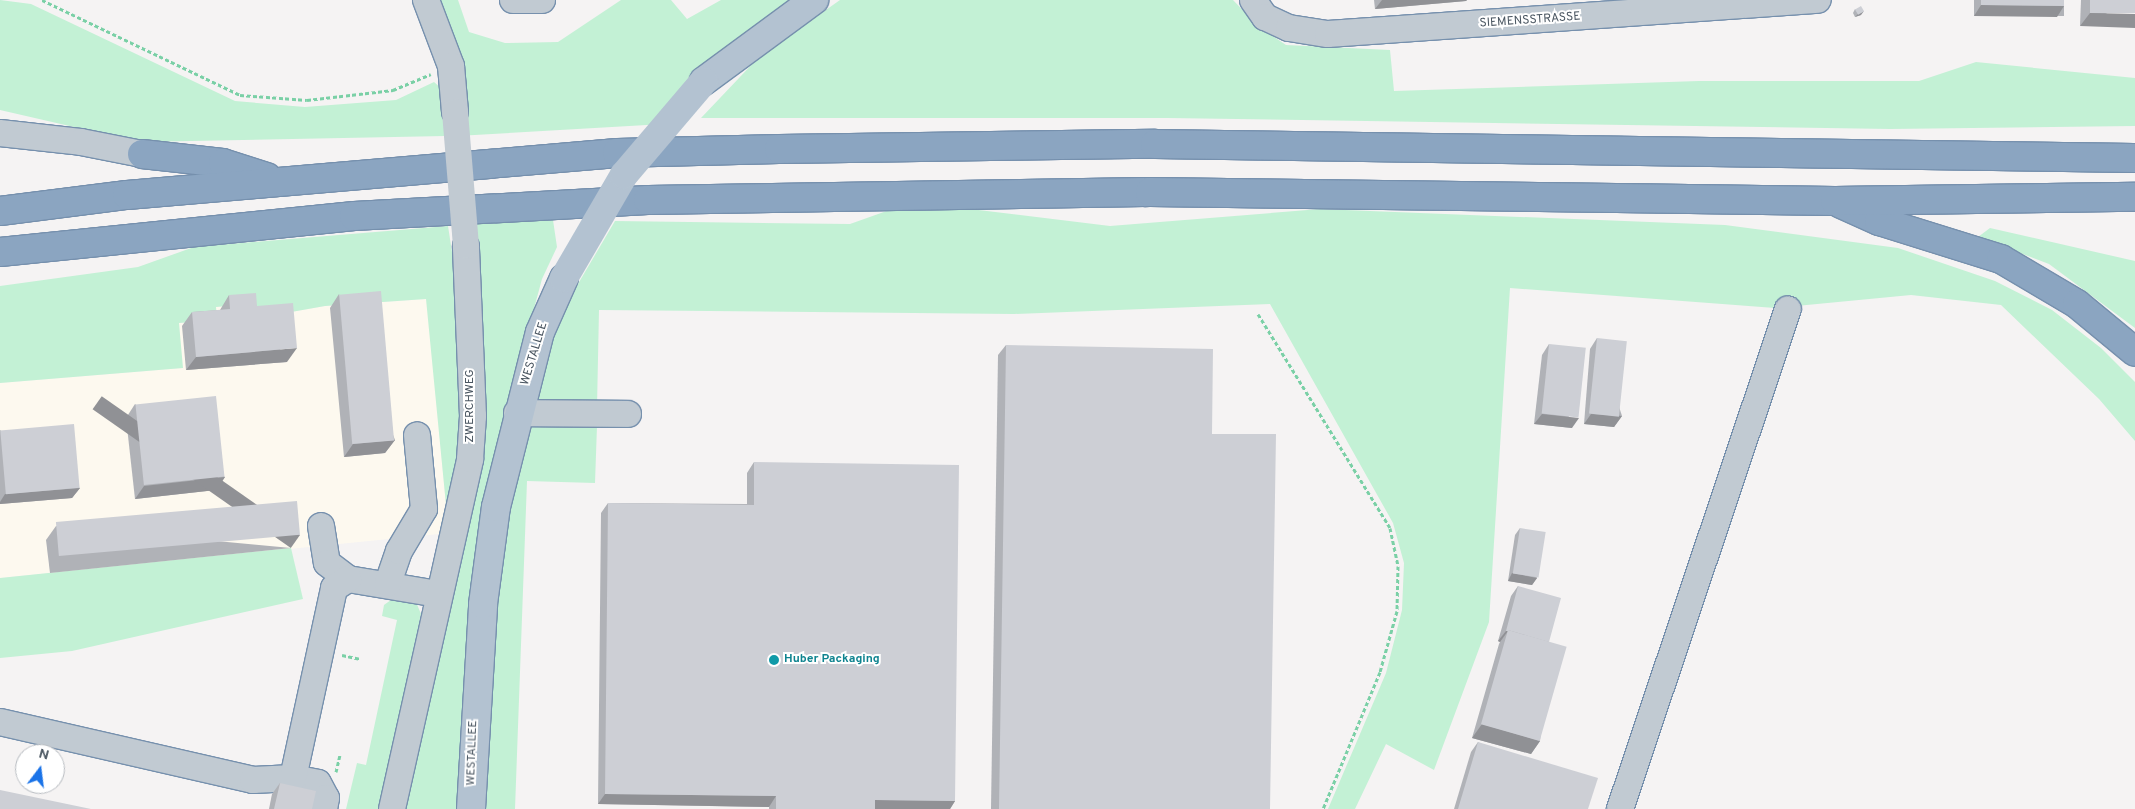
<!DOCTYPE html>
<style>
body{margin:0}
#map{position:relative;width:2135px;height:809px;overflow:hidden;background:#f5f3f3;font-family:Overpass,sans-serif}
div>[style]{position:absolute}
.commercial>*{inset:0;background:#fdf9ef}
.green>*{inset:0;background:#c3f1d5}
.path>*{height:3px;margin-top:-1.5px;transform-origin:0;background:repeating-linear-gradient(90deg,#7ad0a6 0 4px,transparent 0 6.5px)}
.roads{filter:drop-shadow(1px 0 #7690ad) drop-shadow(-1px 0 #7690ad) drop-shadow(0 1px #7690ad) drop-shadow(0 -1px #7690ad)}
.minor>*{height:26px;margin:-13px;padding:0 13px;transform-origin:13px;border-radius:13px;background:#c1cad2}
.major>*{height:28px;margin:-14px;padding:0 14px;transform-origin:14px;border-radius:14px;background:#b3c2d1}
.highway>*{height:28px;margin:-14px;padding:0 14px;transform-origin:14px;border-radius:14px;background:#8ba5c1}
.minor-bridge>*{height:26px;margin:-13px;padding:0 13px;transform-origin:13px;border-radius:13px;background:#c1cad2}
.major-bridge>*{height:28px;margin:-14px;padding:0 14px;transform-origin:14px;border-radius:14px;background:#b3c2d1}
.wall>*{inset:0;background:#b0b2b7;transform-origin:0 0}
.shaded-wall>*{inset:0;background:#909195;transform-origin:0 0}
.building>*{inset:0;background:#cdcfd5;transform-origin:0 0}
.dots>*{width:14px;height:14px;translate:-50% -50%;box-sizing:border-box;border:2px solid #fff;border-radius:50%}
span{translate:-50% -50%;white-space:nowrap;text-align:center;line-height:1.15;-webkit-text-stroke:4px #fff;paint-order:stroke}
.street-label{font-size:12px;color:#4a5661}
.culture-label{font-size:12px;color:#0d838f;font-weight:700}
.left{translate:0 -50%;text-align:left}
.north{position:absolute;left:15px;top:744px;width:50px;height:50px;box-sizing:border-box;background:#fff;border:1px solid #b7bbc0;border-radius:50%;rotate:15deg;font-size:14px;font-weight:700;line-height:20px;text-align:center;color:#4a5661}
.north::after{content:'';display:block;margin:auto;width:18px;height:22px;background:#1a73e8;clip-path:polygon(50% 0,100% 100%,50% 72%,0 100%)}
</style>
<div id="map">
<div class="commercial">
<div style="clip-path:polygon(427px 299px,446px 505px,439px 534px,0 578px,0 383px,182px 368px,179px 323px,217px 320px,216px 307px,250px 304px,280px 314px,325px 306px)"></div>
</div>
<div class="green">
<div style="clip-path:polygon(0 0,31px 4px,235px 101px,305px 107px,396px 100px,434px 82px,442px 89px,445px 136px,139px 142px,0 110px)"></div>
<div style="clip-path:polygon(426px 0,458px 0,469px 32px,505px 43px,558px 42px,621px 0,671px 0,687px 19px,721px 0,814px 0,664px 124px,457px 136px)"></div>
<div style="clip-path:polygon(840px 0,1233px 0,1259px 27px,1286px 45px,1390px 50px,1394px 91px,1699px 81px,1919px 81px,1976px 62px,2135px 78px,2135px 126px,1890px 129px,1167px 118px,701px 118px,758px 58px)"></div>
<div style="clip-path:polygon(912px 202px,1110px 226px,1320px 209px,1725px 225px,1898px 248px,1995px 281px,2052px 310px,2101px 348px,2135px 382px,2135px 441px,2099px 399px,2001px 305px,1911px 295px,1775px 308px,1510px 288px,1489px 622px,1434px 770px,1386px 744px,1355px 809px,1328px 809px,1386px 673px,1402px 610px,1404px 563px,1393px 523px,1270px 304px,1014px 314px,599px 310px,597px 407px,539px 405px,534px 388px,555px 323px,615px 221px,850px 224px)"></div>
<div style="clip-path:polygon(553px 220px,557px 247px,542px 279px,513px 386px,472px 608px,456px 809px,400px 809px,477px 456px,471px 224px)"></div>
<div style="clip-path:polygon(448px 226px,458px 291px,463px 457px,446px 505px,426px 299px,325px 306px,280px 314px,250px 304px,216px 307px,217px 320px,179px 323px,183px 368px,0 383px,0 286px,138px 267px,194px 247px)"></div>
<div style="clip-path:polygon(1990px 228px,2135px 261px,2135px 328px,2049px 264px,1978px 237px)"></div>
<div style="clip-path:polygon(538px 423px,597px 426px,595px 483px,527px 481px,515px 809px,486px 809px,492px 607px,521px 435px)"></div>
<div style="clip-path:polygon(291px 548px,303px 599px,72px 651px,0 658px,0 578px)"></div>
<div style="clip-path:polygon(395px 597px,416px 602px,421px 614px,379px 809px,346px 809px,357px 763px,366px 765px,397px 620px,382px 616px,384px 605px)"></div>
</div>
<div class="path">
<div style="left:42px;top:0;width:220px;rotate:25.6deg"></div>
<div style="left:240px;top:95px;width:67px;rotate:4.3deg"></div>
<div style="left:307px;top:100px;width:87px;rotate:-6.6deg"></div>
<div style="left:393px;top:90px;width:41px;rotate:-22.8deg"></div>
<div style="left:1258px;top:314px;width:251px;rotate:58.3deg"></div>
<div style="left:1390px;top:528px;width:39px;rotate:78deg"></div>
<div style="left:1398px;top:566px;width:45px;rotate:91.3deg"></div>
<div style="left:1397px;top:611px;width:63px;rotate:105.6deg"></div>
<div style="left:1380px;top:672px;width:148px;rotate:112.6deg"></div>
<div style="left:342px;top:655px;width:19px;rotate:12deg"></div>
<div style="left:336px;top:772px;width:17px;rotate:-77deg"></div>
</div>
<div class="roads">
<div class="minor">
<div style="left:426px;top:0;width:71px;rotate:69.3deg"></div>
<div style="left:451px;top:66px;width:46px;rotate:85deg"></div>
<div style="left:513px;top:0;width:29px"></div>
<div style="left:1253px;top:0;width:21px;rotate:55deg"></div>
<div style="left:1265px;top:17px;width:26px;rotate:25deg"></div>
<div style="left:1289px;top:28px;width:39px;rotate:9deg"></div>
<div style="left:1328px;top:34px;width:491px;rotate:-4deg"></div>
<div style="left:0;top:133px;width:81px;rotate:6.3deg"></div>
<div style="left:81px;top:142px;width:62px;rotate:11.1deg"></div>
<div style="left:517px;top:413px;width:111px;rotate:0.5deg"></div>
<div style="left:321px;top:526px;width:37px;rotate:81deg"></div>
<div style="left:327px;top:563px;width:26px;rotate:37deg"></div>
<div style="left:348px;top:579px;width:91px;rotate:9.5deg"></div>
<div style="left:388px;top:583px;width:34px;rotate:-71deg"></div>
<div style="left:399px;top:551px;width:49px;rotate:-59.2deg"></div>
<div style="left:424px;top:509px;width:74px;rotate:-95.4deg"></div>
<div style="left:0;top:722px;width:260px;rotate:12.9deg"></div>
<div style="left:253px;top:780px;width:40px;rotate:-2.9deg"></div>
<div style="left:293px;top:778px;width:25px;rotate:11deg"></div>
<div style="left:318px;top:783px;width:17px;rotate:62deg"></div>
<div style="left:326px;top:798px;width:11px;rotate:100deg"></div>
<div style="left:293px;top:778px;width:194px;rotate:-77.8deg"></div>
<div style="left:334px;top:588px;width:17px;rotate:-33deg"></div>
<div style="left:392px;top:809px;width:359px;rotate:-77.4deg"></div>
<div style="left:470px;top:459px;width:43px;rotate:-86deg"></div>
<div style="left:473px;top:416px;width:170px;rotate:-92.4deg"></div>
<div style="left:1620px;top:809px;width:527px;rotate:-71.43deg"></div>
</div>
<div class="major">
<div style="left:704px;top:81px;width:137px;rotate:-36.4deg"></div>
<div style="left:471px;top:809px;width:205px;rotate:-86.6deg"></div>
<div style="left:483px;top:604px;width:98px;rotate:-82.4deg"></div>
<div style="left:496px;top:507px;width:180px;rotate:-75.9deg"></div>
<div style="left:540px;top:332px;width:59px;rotate:-66deg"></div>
</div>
<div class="highway">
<div style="left:142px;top:154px;width:81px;rotate:6.3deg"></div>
<div style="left:223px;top:163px;width:46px;rotate:17.7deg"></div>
<div style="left:1841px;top:204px;width:42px;rotate:24.1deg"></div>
<div style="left:1879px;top:221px;width:128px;rotate:17.3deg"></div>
<div style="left:2001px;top:259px;width:88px;rotate:30.6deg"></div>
<div style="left:2077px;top:304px;width:75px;rotate:39.6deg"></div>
<div style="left:0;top:211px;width:128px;rotate:-7.2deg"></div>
<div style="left:127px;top:195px;width:492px;rotate:-4.9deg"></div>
<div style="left:617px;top:153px;width:162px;rotate:-1.4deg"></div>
<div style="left:779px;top:149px;width:376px;rotate:-0.8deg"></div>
<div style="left:1155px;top:144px;width:980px;rotate:0.82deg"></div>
<div style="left:0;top:252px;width:356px;rotate:-5.8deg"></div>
<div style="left:354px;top:216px;width:294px;rotate:-3.1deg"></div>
<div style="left:648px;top:200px;width:502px;rotate:-0.91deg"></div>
<div style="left:1150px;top:192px;width:685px;rotate:0.75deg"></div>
<div style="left:1835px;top:201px;width:300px;rotate:-0.8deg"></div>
</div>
</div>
<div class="minor-bridge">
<div style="left:455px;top:112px;width:134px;rotate:85.3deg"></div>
</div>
<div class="major-bridge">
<div style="left:564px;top:278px;width:119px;rotate:-59.8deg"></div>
<div style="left:624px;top:175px;width:123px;rotate:-49.6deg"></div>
</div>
<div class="wall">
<div style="clip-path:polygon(1374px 0,1467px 0,1466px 1px,1375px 9px)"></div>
<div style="left:1974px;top:0;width:90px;height:16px"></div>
<div style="clip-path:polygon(2081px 0,2135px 0,2080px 26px)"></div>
<div style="clip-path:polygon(1855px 9px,1861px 15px,1855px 17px,1853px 13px)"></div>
<div style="clip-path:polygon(339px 294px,395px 440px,385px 453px,344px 457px,330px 308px)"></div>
<div style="clip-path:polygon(229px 295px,257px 306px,287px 362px,186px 370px,182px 326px,192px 312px,220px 310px)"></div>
<div style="clip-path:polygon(1597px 338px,1622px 416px,1614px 427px,1584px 424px,1590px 349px)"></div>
<div style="clip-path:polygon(1549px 344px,1572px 428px,1534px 424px,1542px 355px)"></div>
<div style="clip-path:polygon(1006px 345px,1212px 434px,1270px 809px,991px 809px,998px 355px)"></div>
<div style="clip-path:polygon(135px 404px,225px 477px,216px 490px,135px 499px,126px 418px)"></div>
<div style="clip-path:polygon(0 430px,80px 488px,72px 498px,0 504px)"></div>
<div style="clip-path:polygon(754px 462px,955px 801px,950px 809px,769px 809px,769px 807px,598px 804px,601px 513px,608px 503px,747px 504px,747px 473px)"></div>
<div style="clip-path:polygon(56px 526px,291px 548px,50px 573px,46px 540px)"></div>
<div style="clip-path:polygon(1520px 528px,1537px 578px,1532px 585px,1508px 581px,1515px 535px)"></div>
<div style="clip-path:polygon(1518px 586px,1549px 642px,1540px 741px,1531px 754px,1472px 738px,1499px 644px,1500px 642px,1498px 641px,1511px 596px)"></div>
<div style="clip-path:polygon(1478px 742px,1588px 809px,1454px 809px,1471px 752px)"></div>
<div style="clip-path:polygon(280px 783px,312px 809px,269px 809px,272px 794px)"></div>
</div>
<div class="shaded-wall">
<div style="clip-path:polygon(1382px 0,1467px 0,1466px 1px,1375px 9px)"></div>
<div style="clip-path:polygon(1981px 5px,2064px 6px,2057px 17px,1974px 16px)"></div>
<div style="clip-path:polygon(1864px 11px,1861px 15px,1855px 17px,1858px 14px)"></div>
<div style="clip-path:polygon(2090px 13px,2135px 14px,2135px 28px,2080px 26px)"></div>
<div style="clip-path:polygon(297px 348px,287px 362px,186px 370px,196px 357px)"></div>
<div style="clip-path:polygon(1542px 414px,1579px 418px,1572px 428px,1534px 424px)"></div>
<div style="clip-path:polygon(1591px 414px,1622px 416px,1614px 427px,1584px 424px)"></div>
<div style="clip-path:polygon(395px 440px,385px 453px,344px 457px,353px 444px)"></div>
<div style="clip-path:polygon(225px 477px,216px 490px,135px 499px,144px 486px)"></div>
<div style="clip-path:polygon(80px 488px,72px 498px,0 504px,0 502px,5px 494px)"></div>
<div style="left:300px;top:535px;width:16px;height:242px;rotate:125deg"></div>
<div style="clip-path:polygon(1512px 573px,1537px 578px,1532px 585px,1508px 581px)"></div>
<div style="clip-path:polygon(1506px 631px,1508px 631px,1500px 642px,1498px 641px)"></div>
<div style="clip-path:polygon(1482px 724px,1540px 741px,1531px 754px,1472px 738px)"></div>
<div style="clip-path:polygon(605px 794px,776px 796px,769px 807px,598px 804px)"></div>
<div style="clip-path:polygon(875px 800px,955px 801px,950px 809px,869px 809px)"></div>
</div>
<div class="building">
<div style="clip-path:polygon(1981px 0,2064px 0,2064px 6px,1981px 5px)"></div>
<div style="left:2090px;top:0;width:45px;height:13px"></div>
<div style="left:1861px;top:6px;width:6px;height:7px;rotate:59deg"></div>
<div style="left:381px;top:291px;width:150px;height:42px;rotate:85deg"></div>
<div style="clip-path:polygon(256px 293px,257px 306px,293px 303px,297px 348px,196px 357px,192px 312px,230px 309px,229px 295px)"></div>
<div style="left:1597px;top:338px;width:30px;height:76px;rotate:6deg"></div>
<div style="left:1549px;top:344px;width:37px;height:70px;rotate:6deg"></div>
<div style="clip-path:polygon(1006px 345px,1213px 349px,1212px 434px,1276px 434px,1270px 809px,999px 809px)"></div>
<div style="left:216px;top:396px;width:81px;height:81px;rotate:84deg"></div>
<div style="left:74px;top:424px;width:64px;height:74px;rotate:85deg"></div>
<div style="clip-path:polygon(754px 462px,959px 465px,955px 801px,875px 800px,875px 809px,776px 809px,776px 796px,605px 794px,608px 503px,754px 505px)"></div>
<div style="left:297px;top:501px;width:34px;height:242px;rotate:85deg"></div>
<div style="left:1520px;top:528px;width:26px;height:46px;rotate:9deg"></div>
<div style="clip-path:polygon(1518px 586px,1561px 598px,1549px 642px,1508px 630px,1508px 631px,1506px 631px)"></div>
<div style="left:1508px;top:630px;width:61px;height:98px;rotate:16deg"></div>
<div style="clip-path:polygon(1478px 742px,1598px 778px,1588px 809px,1458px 809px)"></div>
<div style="clip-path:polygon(280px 783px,316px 791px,312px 809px,274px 809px)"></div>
<div style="clip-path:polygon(0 790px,91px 809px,0 809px)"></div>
</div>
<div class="dots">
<div style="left:774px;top:660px;background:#0f9aa8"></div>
</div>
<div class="street-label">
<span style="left:1530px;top:21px;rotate:-4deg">SIEMENSSTRASSE</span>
<span style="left:535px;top:354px;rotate:-73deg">WESTALLEE</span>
<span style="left:471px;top:406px;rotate:-90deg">ZWERCHWEG</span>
<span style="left:473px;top:753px;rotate:-88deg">WESTALLEE</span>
</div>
<div class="culture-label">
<span class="left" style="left:784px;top:660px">Huber Packaging</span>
</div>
<div class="north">N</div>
</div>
